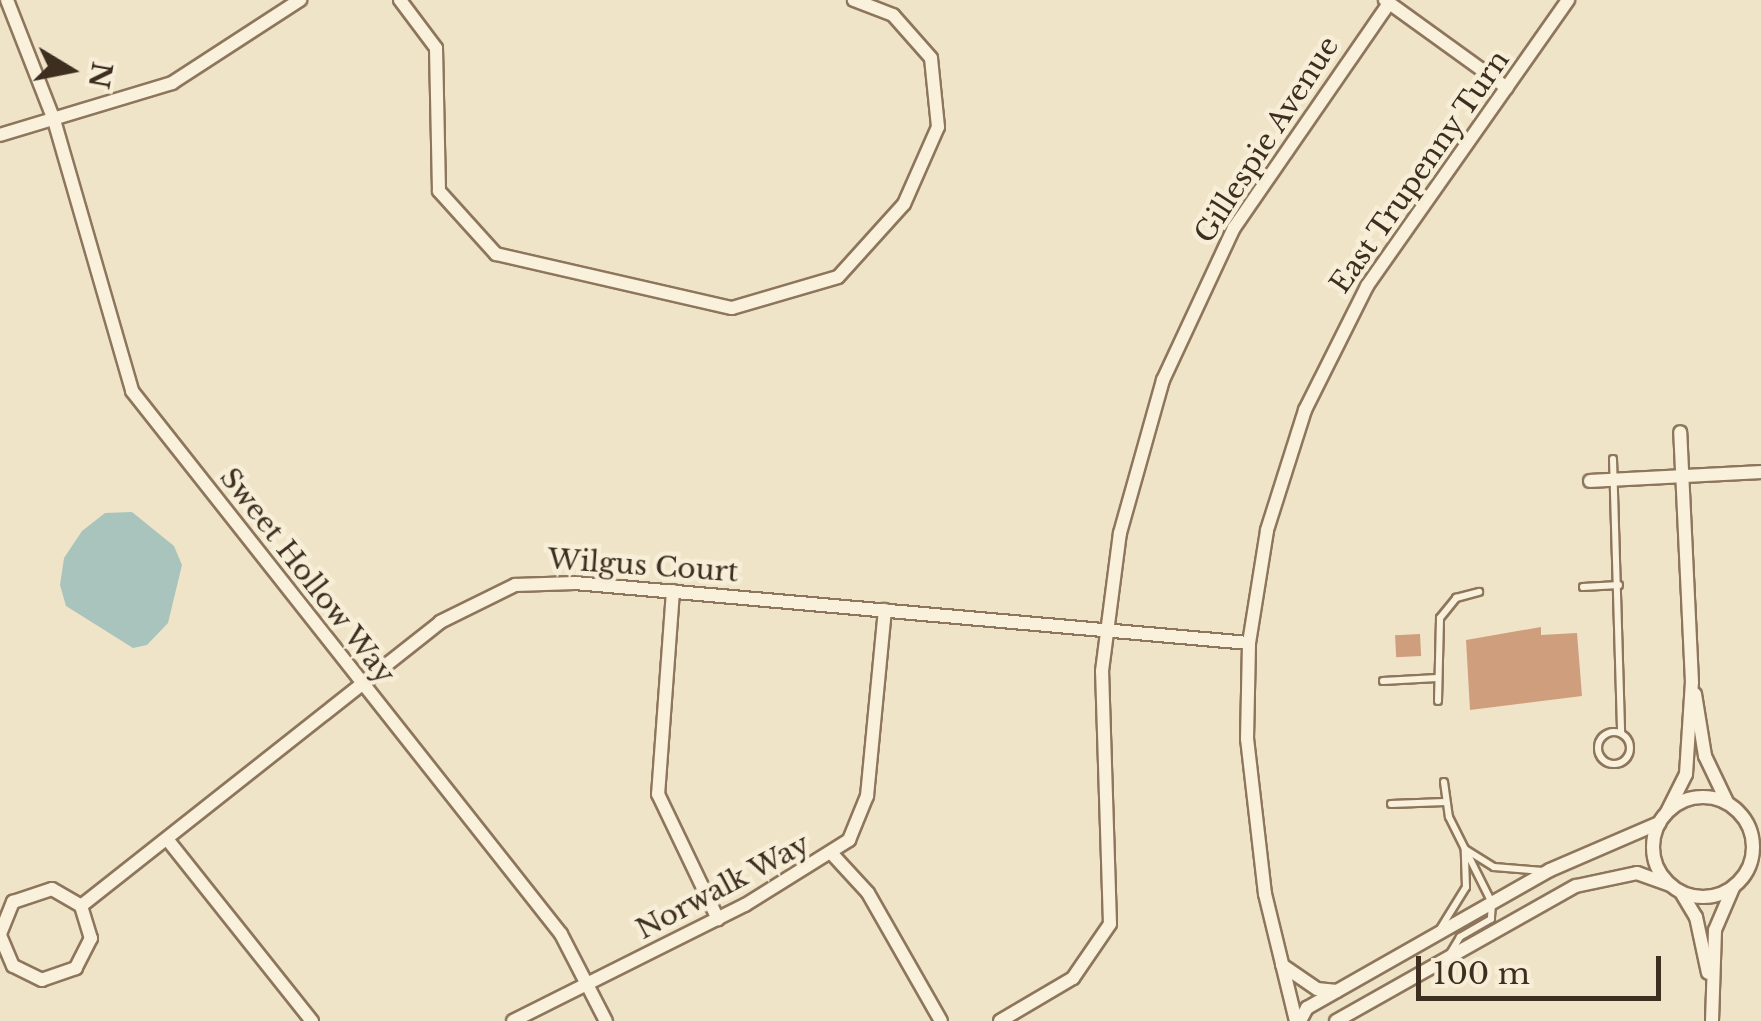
<!DOCTYPE html>
<style>
body{margin:0}
#map{position:relative;width:1761px;height:1021px;overflow:hidden;background:#f0e4c8;font-family:"Libre Baskerville",serif}
div>[style]{position:absolute}
.water>*{inset:0;background:#a9c4bc}
.building>*{inset:0;background:#cf9f7d;transform-origin:0 0}
.roads{filter:drop-shadow(2px 0 #8d765c) drop-shadow(-2px 0 #8d765c) drop-shadow(0 2px #8d765c) drop-shadow(0 -2px #8d765c)}
.lane>*{height:6px;margin:-3px;padding:0 3px;transform-origin:3px;border-radius:3px;background:#faf1dc}
.lane>.ring{margin:-3px;padding:0;box-sizing:content-box;background:none;border:6px solid #faf1dc;border-radius:50%}
.street>*{height:12px;margin:-6px;padding:0 6px;transform-origin:6px;border-radius:6px;background:#faf1dc}
.street>.ring{margin:-6px;padding:0;box-sizing:content-box;background:none;border:12px solid #faf1dc;border-radius:50%}
span{translate:-50% -50%;white-space:nowrap;text-align:center;line-height:1.15;-webkit-text-stroke:9px #f7eed8;paint-order:stroke}
.street-label{font-size:28px;color:#3d2e20}
.north{position:absolute;left:20px;top:20px;width:100px;height:100px;-webkit-text-stroke:8px #f7eed8;paint-order:stroke;rotate:100deg;font-size:28px;font-weight:700;line-height:40px;text-align:center;color:#3d2e20}
.north::after{content:'';display:block;margin:auto;width:35px;height:45px;background:#3d2e20;clip-path:polygon(50% 0,100% 100%,50% 72%,0 100%)}
.scale{position:absolute;left:1416px;top:956px;width:245px;height:45px;box-sizing:border-box;border:5px solid #3d2e20;border-top:0;padding-left:12px;font-size:30px;line-height:35px;white-space:nowrap;color:#3d2e20;-webkit-text-stroke:8px #f7eed8;paint-order:stroke}
</style>
<div id="map">
<div class="water">
<div style="clip-path:polygon(132px 512px,174px 546px,182px 565px,168px 623px,147px 645px,133px 648px,66px 606px,60px 585px,64px 558px,82px 531px,105px 513px)"></div>
</div>
<div class="building">
<div style="clip-path:polygon(1541px 627px,1541px 635px,1577px 633px,1582px 696px,1470px 710px,1466px 640px)"></div>
<div style="left:1420px;top:634px;width:22px;height:25px;rotate:87deg"></div>
</div>
<div class="roads">
<div class="lane">
<div style="left:1613px;top:459px;width:274px;rotate:88.3deg"></div>
<div style="left:1583px;top:587px;width:36px;rotate:-3deg"></div>
<div style="left:1383px;top:681px;width:54px;rotate:-3.2deg"></div>
<div style="left:1438px;top:701px;width:83px;rotate:-88.6deg"></div>
<div style="left:1440px;top:618px;width:26px;rotate:-51deg"></div>
<div style="left:1456px;top:598px;width:24px;rotate:-15deg"></div>
<div class="ring" style="left:1598px;top:732px;width:26px;height:26px"></div>
<div style="left:1444px;top:782px;width:35px;rotate:82deg"></div>
<div style="left:1449px;top:817px;width:96px;rotate:63.4deg"></div>
<div style="left:1492px;top:903px;width:16px;rotate:94deg"></div>
<div style="left:1491px;top:919px;width:36px;rotate:150deg"></div>
<div style="left:1460px;top:937px;width:21px;rotate:121deg"></div>
<div style="left:1391px;top:804px;width:54px;rotate:-2.1deg"></div>
<div style="left:1440px;top:929px;width:49px;rotate:-58.2deg"></div>
<div style="left:1466px;top:887px;width:38px;rotate:-92deg"></div>
<div style="left:1465px;top:849px;width:34px;rotate:32deg"></div>
<div style="left:1494px;top:867px;width:49px;rotate:4.7deg"></div>
</div>
<div class="street">
<div style="left:7px;top:0;width:129px;rotate:68.6deg"></div>
<div style="left:54px;top:120px;width:282px;rotate:73.9deg"></div>
<div style="left:132px;top:391px;width:692px;rotate:51.69deg"></div>
<div style="left:561px;top:934px;width:98px;rotate:62.7deg"></div>
<div style="left:400px;top:0;width:60px;rotate:53.1deg"></div>
<div style="left:436px;top:48px;width:143px;rotate:88.8deg"></div>
<div style="left:439px;top:191px;width:85px;rotate:47.9deg"></div>
<div style="left:496px;top:254px;width:242px;rotate:12.9deg"></div>
<div style="left:732px;top:308px;width:110px;rotate:-16.3deg"></div>
<div style="left:838px;top:277px;width:98px;rotate:-47.9deg"></div>
<div style="left:904px;top:204px;width:84px;rotate:-66.2deg"></div>
<div style="left:938px;top:127px;width:69px;rotate:-95.8deg"></div>
<div style="left:931px;top:58px;width:57px;rotate:-131.5deg"></div>
<div style="left:893px;top:15px;width:42px;rotate:-159deg"></div>
<div style="left:1385px;top:0;width:150px;rotate:35.8deg"></div>
<div style="left:0;top:135px;width:180px;rotate:-16.8deg"></div>
<div style="left:172px;top:83px;width:153px;rotate:-33deg"></div>
<div style="left:1590px;top:481px;width:171px;rotate:-3deg"></div>
<div style="left:673px;top:591px;width:204px;rotate:94.2deg"></div>
<div style="left:658px;top:794px;width:139px;rotate:64.4deg"></div>
<div style="left:1695px;top:694px;width:63px;rotate:80.8deg"></div>
<div style="left:1705px;top:756px;width:51px;rotate:64.4deg"></div>
<div class="ring" style="left:1653px;top:797px;width:88px;height:88px"></div>
<div style="left:1667px;top:812px;width:42px;rotate:-63.4deg"></div>
<div style="left:1686px;top:774px;width:92px;rotate:-86.3deg"></div>
<div style="left:1692px;top:682px;width:250px;rotate:-92.7deg"></div>
<div style="left:167px;top:839px;width:233px;rotate:51.5deg"></div>
<div style="left:834px;top:856px;width:50px;rotate:47.4deg"></div>
<div style="left:868px;top:893px;width:147px;rotate:60.3deg"></div>
<div style="left:1682px;top:894px;width:27px;rotate:59deg"></div>
<div style="left:1696px;top:917px;width:57px;rotate:77.9deg"></div>
<div style="left:81px;top:906px;width:458px;rotate:-38.3deg"></div>
<div style="left:440px;top:622px;width:84px;rotate:-26.3deg"></div>
<div style="left:515px;top:585px;width:60px;rotate:-1.9deg"></div>
<div style="left:575px;top:583px;width:677px;rotate:5.09deg"></div>
<div style="left:0;top:934px;width:35px;rotate:-68deg"></div>
<div style="left:13px;top:902px;width:41px;rotate:-18.4deg"></div>
<div style="left:52px;top:889px;width:34px;rotate:30deg"></div>
<div style="left:81px;top:906px;width:34px;rotate:73deg"></div>
<div style="left:91px;top:938px;width:34px;rotate:117deg"></div>
<div style="left:76px;top:968px;width:36px;rotate:161deg"></div>
<div style="left:42px;top:980px;width:32px;rotate:-154deg"></div>
<div style="left:13px;top:966px;width:34px;rotate:-113deg"></div>
<div style="left:1282px;top:965px;width:42px;rotate:34.4deg"></div>
<div style="left:1317px;top:989px;width:20px;rotate:6deg"></div>
<div style="left:513px;top:1021px;width:259px;rotate:-26.6deg"></div>
<div style="left:745px;top:905px;width:123px;rotate:-32deg"></div>
<div style="left:849px;top:840px;width:48px;rotate:-67.8deg"></div>
<div style="left:867px;top:796px;width:187px;rotate:-84.5deg"></div>
<div style="left:1000px;top:1021px;width:85px;rotate:-30.5deg"></div>
<div style="left:1073px;top:978px;width:65px;rotate:-55.6deg"></div>
<div style="left:1110px;top:924px;width:253px;rotate:-91.8deg"></div>
<div style="left:1102px;top:671px;width:139px;rotate:-82.6deg"></div>
<div style="left:1120px;top:533px;width:159px;rotate:-74.3deg"></div>
<div style="left:1163px;top:380px;width:168px;rotate:-65deg"></div>
<div style="left:1234px;top:228px;width:273px;rotate:-55.4deg"></div>
<div style="left:1296px;top:1021px;width:131px;rotate:-103.7deg"></div>
<div style="left:1265px;top:894px;width:156px;rotate:-96.6deg"></div>
<div style="left:1247px;top:739px;width:96px;rotate:-88.8deg"></div>
<div style="left:1249px;top:643px;width:114px;rotate:-80.9deg"></div>
<div style="left:1267px;top:530px;width:126px;rotate:-72.4deg"></div>
<div style="left:1305px;top:410px;width:139px;rotate:-63.4deg"></div>
<div style="left:1367px;top:286px;width:350px;rotate:-54.9deg"></div>
<div style="left:1300px;top:1021px;width:15px;rotate:-62deg"></div>
<div style="left:1307px;top:1008px;width:279px;rotate:-29.6deg"></div>
<div style="left:1550px;top:870px;width:119px;rotate:-23.3deg"></div>
<div style="left:1336px;top:1021px;width:275px;rotate:-29.4deg"></div>
<div style="left:1576px;top:886px;width:62px;rotate:-12deg"></div>
<div style="left:1637px;top:873px;width:35px;rotate:20deg"></div>
<div style="left:1712px;top:1021px;width:91px;rotate:-88.1deg"></div>
<div style="left:1715px;top:930px;width:46px;rotate:-66.8deg"></div>
</div>
</div>
<div class="street-label">
<span style="left:1267px;top:140px;rotate:-57deg">Gillespie Avenue</span>
<span style="left:1420px;top:172px;rotate:-55deg">East Trupenny Turn</span>
<span style="left:643px;top:566px;rotate:4deg">Wilgus Court</span>
<span style="left:307px;top:576px;rotate:52deg">Sweet Hollow Way</span>
<span style="left:723px;top:887px;rotate:-28deg">Norwalk Way</span>
</div>
<div class="north">N</div>
<div class="scale">100 m</div>
</div>
